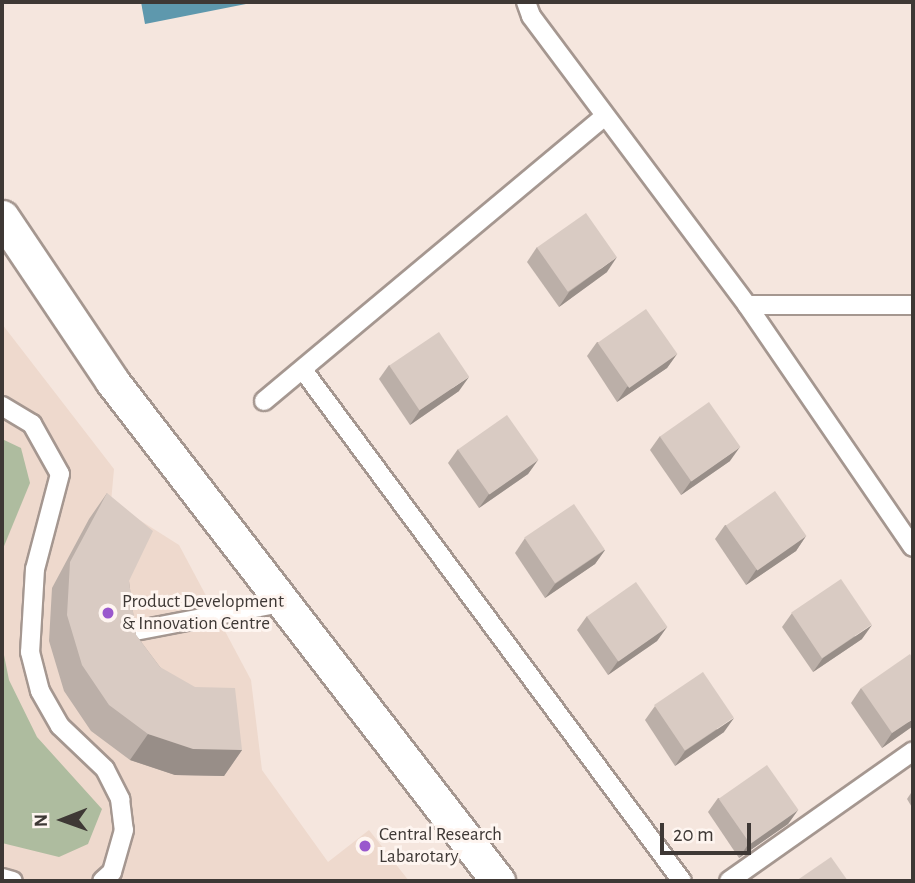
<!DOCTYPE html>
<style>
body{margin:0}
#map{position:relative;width:915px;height:883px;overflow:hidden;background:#f5e6de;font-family:"Alegreya Sans",sans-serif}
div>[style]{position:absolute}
.built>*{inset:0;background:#eed9cd}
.green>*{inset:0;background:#aebc9f}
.water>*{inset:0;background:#5e98ad}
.roads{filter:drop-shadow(2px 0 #a59790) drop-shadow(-2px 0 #a59790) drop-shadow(0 2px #a59790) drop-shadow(0 -2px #a59790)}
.service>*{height:18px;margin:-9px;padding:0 9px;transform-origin:9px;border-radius:9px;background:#fff}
.minor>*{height:33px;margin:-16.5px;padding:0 16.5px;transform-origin:16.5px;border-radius:16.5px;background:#fff}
.wall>*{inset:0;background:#bbafa8}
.shaded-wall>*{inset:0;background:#988e88}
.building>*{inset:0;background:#d9cbc3;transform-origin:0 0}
.dots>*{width:19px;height:19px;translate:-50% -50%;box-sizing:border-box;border:4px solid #fef5f0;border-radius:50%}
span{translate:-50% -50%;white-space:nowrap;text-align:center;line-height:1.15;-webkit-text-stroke:6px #fef5f0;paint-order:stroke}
.poi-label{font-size:19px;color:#3e3835}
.left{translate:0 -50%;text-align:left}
.frame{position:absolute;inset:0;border:4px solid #3e3835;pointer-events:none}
.north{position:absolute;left:28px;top:785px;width:70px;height:70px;-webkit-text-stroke:5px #fef5f0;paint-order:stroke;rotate:269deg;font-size:19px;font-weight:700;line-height:28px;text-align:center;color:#3e3835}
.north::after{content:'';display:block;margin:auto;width:24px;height:32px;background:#3e3835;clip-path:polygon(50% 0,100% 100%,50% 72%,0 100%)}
.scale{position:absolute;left:660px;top:823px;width:91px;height:32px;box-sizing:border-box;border:4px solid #3e3835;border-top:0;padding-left:9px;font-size:21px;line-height:24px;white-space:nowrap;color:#3e3835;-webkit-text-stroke:5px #fef5f0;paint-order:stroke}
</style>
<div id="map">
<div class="built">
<div style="clip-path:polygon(2px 324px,114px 469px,111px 502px,179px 545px,251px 680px,262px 770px,328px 862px,369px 830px,409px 881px,2px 881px)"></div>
</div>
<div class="green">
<div style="clip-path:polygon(2px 439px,21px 448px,30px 483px,2px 551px)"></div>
<div style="clip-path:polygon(2px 645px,9px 680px,37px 737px,102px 809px,88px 844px,59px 857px,2px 843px)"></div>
</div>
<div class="water">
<div style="clip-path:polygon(141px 2px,256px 2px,145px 24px)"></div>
</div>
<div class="roads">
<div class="service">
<div style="left:526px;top:2px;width:15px;rotate:70deg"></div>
<div style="left:531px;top:16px;width:361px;rotate:53.2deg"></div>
<div style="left:747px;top:305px;width:293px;rotate:55.6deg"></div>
<div style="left:747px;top:305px;width:166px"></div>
<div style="left:303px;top:370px;width:636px;rotate:53.44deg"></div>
<div style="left:264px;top:401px;width:443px;rotate:-39.9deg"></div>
<div style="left:2px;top:406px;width:35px;rotate:31deg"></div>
<div style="left:32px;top:424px;width:57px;rotate:60.8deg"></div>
<div style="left:60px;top:474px;width:98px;rotate:104.7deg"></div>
<div style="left:35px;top:569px;width:83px;rotate:93.4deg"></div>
<div style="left:30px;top:652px;width:40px;rotate:75.6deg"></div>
<div style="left:40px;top:691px;width:40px;rotate:60.3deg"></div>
<div style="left:60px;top:726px;width:62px;rotate:43.7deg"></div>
<div style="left:105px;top:769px;width:34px;rotate:63deg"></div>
<div style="left:120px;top:799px;width:31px;rotate:83deg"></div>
<div style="left:124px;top:830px;width:44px;rotate:105.9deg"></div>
<div style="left:112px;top:872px;width:13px;rotate:138deg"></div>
<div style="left:135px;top:631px;width:149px;rotate:-10.9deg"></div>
<div style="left:2px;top:878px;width:11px;rotate:15deg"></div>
<div style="left:729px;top:881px;width:225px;rotate:-35.2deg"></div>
</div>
<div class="minor">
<div style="left:2px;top:217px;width:197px;rotate:56.1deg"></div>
<div style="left:112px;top:381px;width:632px;rotate:52.33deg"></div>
</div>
</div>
<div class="wall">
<div style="clip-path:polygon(537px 247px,607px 272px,559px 307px,527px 262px)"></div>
<div style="clip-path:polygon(597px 342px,677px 354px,667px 368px,617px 402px,587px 356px)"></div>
<div style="clip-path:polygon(389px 365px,459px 391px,410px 425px,379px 379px)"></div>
<div style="clip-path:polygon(660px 436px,730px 461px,681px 495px,650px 450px)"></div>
<div style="clip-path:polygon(458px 449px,538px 460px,528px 474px,479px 508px,448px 463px)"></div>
<div style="clip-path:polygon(107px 493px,129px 581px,136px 635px,160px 667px,242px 750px,224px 776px,175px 775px,130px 760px,91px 731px,64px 691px,49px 641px,52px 588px,89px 519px)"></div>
<div style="clip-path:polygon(725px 525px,806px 536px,796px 551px,746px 585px,715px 539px)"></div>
<div style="clip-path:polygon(525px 538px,605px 550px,595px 564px,545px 598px,515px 553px)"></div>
<div style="clip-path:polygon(792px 613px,862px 639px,813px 672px,782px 627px)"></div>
<div style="clip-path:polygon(587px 616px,667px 627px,657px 641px,608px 675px,577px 630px)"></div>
<div style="clip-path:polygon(861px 688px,913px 726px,882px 748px,851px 703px)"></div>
<div style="clip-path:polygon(655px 706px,724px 732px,675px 766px,645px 720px)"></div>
<div style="clip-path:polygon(913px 790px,913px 809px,907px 799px)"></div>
<div style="clip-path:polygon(718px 798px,798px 810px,788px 824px,739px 858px,708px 812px)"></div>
</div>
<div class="shaded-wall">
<div style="clip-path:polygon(617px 257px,607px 272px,559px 307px,569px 292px)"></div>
<div style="clip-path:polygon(677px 354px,667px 368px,617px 402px,627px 387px)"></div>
<div style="clip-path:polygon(469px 377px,459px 391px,410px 425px,420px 410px)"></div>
<div style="clip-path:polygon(740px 447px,730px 461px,681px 495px,691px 481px)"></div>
<div style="clip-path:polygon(538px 460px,528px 474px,479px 508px,489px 494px)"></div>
<div style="clip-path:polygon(806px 536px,796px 551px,746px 585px,756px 570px)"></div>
<div style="clip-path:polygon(605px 550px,595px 564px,545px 598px,555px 584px)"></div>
<div style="clip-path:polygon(872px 625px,862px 639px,813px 672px,823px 658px)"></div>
<div style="clip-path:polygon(667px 627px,657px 641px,608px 675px,618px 661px)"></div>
<div style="clip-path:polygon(734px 718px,724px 732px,675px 766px,685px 751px)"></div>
<div style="clip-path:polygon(913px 719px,913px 726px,882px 748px,892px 733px)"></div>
<div style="clip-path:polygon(148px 734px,242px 750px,224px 776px,175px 775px,130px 760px)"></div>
<div style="clip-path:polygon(798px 810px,788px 824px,739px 858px,749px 843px)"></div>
</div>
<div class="building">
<div style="left:586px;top:213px;width:54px;height:60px;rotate:55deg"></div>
<div style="left:646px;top:309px;width:55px;height:59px;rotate:55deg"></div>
<div style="left:439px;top:332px;width:54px;height:60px;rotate:56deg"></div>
<div style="left:709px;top:402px;width:55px;height:60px;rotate:55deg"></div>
<div style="left:507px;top:415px;width:55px;height:60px;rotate:55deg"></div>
<div style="left:775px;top:491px;width:55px;height:60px;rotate:55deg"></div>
<div style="clip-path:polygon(107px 493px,153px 531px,129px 581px,136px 635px,160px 667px,195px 687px,235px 688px,242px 750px,193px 749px,148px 734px,109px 705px,82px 665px,67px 615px,70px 562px)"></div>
<div style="left:574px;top:504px;width:55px;height:60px;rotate:56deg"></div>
<div style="left:841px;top:579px;width:55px;height:60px;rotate:56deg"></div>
<div style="left:636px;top:582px;width:55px;height:60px;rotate:55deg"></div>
<div style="clip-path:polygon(910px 654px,913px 659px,913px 719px,892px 733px,861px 688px)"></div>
<div style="left:703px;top:672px;width:55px;height:59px;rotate:56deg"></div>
<div style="left:767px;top:765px;width:55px;height:59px;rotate:55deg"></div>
<div style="clip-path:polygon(831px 857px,848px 881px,796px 881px)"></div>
</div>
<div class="dots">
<div style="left:108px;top:613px;background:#9a58cd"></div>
<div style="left:365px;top:846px;background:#9a58cd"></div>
</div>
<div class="poi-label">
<span class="left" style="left:122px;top:613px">Product Development<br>&amp; Innovation Centre</span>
<span class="left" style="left:379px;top:846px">Central Research<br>Labarotary</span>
</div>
<div class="frame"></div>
<div class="north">N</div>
<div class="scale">20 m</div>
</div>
